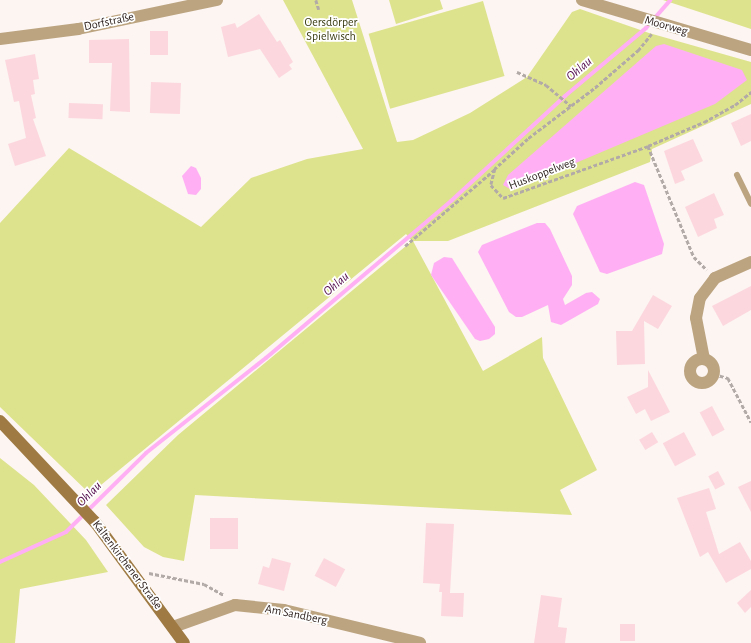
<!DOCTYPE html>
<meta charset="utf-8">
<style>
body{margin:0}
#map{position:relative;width:751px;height:643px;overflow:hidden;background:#fcf5f2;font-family:"Alegreya Sans",sans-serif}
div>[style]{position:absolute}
.green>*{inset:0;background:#dde38d;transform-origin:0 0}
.water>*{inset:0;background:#ffaff3}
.stream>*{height:4px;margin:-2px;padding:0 2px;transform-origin:2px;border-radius:2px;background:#ffaff3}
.building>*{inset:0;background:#fdd7de;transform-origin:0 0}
.path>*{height:2.5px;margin-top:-1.25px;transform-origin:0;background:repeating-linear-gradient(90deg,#b2aaa6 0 4px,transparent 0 6px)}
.lane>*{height:6px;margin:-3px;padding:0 3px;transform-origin:3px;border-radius:3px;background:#bca480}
.street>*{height:12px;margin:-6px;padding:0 6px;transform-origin:6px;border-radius:6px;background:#bca480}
.street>.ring{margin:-6px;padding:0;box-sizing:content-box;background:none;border:12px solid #bca480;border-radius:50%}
.secondary>*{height:12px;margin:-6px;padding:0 6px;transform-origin:6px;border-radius:6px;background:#9f7b43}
span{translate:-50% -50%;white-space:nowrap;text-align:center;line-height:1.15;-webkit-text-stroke:3.5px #fff;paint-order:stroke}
.street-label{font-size:12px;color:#281c18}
.park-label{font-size:12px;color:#3a3c11}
.water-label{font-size:13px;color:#4f0849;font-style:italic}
</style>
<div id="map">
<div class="green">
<div style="clip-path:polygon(283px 0,352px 0,397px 142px,413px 140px,470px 113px,527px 77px,572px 12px,580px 9px,649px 33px,751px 62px,751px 104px,652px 149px,650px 162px,448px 241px,413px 241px,483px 371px,542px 337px,543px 358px,597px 470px,560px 490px,572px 515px,195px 495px,184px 561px,163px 557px,144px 547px,106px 505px,178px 435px,412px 241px,406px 234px,90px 494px,0 407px,0 223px,69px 148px,201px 227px,251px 178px,307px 159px,363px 149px)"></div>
<div style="clip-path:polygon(389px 0,440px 0,443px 9px,396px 24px)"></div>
<div style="clip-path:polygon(663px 0,751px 0,751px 29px)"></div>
<div style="left:483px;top:1px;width:78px;height:119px;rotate:74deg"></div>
<div style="clip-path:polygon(0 458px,34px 485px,86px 540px,108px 572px,20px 589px,15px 643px,0 643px)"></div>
</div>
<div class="water">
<div style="clip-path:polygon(664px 44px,742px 70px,747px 80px,715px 104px,512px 190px,503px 185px,508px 175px,656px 46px)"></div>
<div style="clip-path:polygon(191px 166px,196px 168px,201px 178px,201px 189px,196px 195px,188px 194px,182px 176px)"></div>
<div style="clip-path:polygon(635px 182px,644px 185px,664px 244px,662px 254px,607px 274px,600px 272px,573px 214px,577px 206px)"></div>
<div style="clip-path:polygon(537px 223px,545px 223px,550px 229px,572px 276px,572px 285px,563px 299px,565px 305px,586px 293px,592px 292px,600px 299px,598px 304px,561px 325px,551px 322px,548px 305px,522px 317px,516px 317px,509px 312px,478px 252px,482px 245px)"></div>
<div style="clip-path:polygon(444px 257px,452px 258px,495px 327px,495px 334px,489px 339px,480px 341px,475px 339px,431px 275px,434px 263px)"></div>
</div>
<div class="stream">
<div style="left:0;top:562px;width:72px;rotate:-24.4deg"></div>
<div style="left:66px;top:532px;width:112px;rotate:-44.6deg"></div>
<div style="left:146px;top:453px;width:153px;rotate:-38.4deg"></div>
<div style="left:266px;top:358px;width:243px;rotate:-40.3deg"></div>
<div style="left:451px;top:201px;width:155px;rotate:-42.6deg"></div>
<div style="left:565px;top:96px;width:106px;rotate:-40deg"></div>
<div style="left:646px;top:28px;width:37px;rotate:-49deg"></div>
</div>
<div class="building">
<div style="clip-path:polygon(259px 14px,277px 42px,280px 40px,293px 62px,289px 65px,292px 69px,279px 78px,260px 49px,228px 57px,221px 27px,235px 23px,237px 28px)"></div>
<div style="left:150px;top:31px;width:18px;height:24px"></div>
<div style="clip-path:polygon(129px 39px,130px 112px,110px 111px,112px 63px,89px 63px,89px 40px)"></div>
<div style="clip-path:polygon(35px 54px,39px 79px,33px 80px,35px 94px,31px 95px,36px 118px,33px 119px,46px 156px,15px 166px,8px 144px,26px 138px,19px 101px,14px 102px,5px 60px)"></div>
<div style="left:151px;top:82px;width:30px;height:31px;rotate:2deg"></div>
<div style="left:69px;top:103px;width:34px;height:15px;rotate:2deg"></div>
<div style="clip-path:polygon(751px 114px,751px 141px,741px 146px,731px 123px)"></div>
<div style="clip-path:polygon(693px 139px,703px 161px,681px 171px,685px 180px,675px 184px,664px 151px)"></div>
<div style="clip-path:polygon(714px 193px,724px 215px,714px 219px,717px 228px,698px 237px,685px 207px)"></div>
<div style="clip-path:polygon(751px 286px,751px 310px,723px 326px,712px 306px)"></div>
<div style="clip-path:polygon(653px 295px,672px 306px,658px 329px,644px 321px,645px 364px,617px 365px,616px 331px,632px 331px)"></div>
<div style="clip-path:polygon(648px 370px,670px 412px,651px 421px,645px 409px,636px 414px,627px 397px,648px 387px)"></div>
<div style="left:712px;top:406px;width:27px;height:14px;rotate:62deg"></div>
<div style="left:652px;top:432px;width:12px;height:15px;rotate:59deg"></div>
<div style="left:684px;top:432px;width:26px;height:24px;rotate:62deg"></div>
<div style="left:718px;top:471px;width:15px;height:11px;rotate:62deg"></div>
<div style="clip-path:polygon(751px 481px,751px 512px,738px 487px)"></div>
<div style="clip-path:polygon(709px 488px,716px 509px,706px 512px,719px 554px,740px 542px,751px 561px,751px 569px,726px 583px,708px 552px,700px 557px,677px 498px)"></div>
<div style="left:210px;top:518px;width:28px;height:31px"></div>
<div style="clip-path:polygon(426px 523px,454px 524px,450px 593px,464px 593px,463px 617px,441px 616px,442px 592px,439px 592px,440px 584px,423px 583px)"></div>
<div style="clip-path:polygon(272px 558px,291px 563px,284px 591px,258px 584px,263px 566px,269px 568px)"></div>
<div style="left:324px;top:558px;width:24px;height:20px;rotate:28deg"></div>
<div style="clip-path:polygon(751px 590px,751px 607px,745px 613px,737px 603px)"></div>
<div style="clip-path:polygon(541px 595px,562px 598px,558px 627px,567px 628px,565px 643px,534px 643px)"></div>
<div style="left:620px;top:624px;width:15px;height:17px"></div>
</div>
<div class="path">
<div style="left:316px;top:0;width:10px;rotate:73deg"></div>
<div style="left:652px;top:34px;width:21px;rotate:129deg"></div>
<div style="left:639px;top:50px;width:60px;rotate:139.1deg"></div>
<div style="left:594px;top:89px;width:83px;rotate:142.9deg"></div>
<div style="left:528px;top:139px;width:45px;rotate:137.7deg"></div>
<div style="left:495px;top:169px;width:16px;rotate:104deg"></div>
<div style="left:491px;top:185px;width:18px;rotate:47deg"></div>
<div style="left:503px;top:198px;width:154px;rotate:-19.7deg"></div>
<div style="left:648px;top:146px;width:61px;rotate:-23.2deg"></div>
<div style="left:704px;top:122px;width:35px;rotate:-29deg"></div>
<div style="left:735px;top:105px;width:21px;rotate:-39deg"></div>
<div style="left:517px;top:72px;width:32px;rotate:24deg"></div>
<div style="left:546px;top:85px;width:33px;rotate:40deg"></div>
<div style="left:648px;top:146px;width:120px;rotate:67.5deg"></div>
<div style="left:694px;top:257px;width:18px;rotate:45deg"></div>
<div style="left:405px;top:246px;width:118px;rotate:-40.5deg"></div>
<div style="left:714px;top:374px;width:15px;rotate:16deg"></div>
<div style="left:728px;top:378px;width:50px;rotate:62.4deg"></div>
<div style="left:149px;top:573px;width:56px;rotate:11.3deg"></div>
<div style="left:204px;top:584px;width:23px;rotate:29deg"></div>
</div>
<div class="lane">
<div style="left:737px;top:175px;width:32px;rotate:64deg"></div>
</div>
<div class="street">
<div style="left:582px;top:0;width:176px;rotate:16.5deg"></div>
<div style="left:0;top:39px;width:79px;rotate:-7.3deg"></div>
<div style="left:78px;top:29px;width:142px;rotate:-11.8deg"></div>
<div class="ring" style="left:690px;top:359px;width:12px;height:12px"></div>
<div style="left:704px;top:359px;width:42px;rotate:-101deg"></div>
<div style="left:696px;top:318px;width:20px;rotate:-79deg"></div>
<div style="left:700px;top:298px;width:25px;rotate:-53deg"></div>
<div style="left:715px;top:278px;width:39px;rotate:-24deg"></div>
<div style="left:173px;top:627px;width:66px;rotate:-19.5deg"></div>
<div style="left:235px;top:605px;width:49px;rotate:5.8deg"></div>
<div style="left:284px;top:610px;width:140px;rotate:13.6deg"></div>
</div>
<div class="secondary">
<div style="left:0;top:421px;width:139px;rotate:46.8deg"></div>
<div style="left:95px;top:522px;width:150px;rotate:53.7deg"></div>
</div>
<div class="street-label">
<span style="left:109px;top:22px;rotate:-12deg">Dorfstraße</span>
<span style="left:666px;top:26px;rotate:16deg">Moorweg</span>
<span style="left:542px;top:174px;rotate:-21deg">Huskoppelweg</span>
<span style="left:127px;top:565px;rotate:53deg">Kaltenkirchener Straße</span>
<span style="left:296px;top:615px;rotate:11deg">Am Sandberg</span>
</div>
<div class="park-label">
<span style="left:331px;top:30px">Oersdörper<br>Spielwisch</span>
</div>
<div class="water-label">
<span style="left:580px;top:70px;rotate:-40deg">Ohlau</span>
<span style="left:337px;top:285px;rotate:-40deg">Ohlau</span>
<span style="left:90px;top:495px;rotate:-45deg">Ohlau</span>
</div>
</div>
